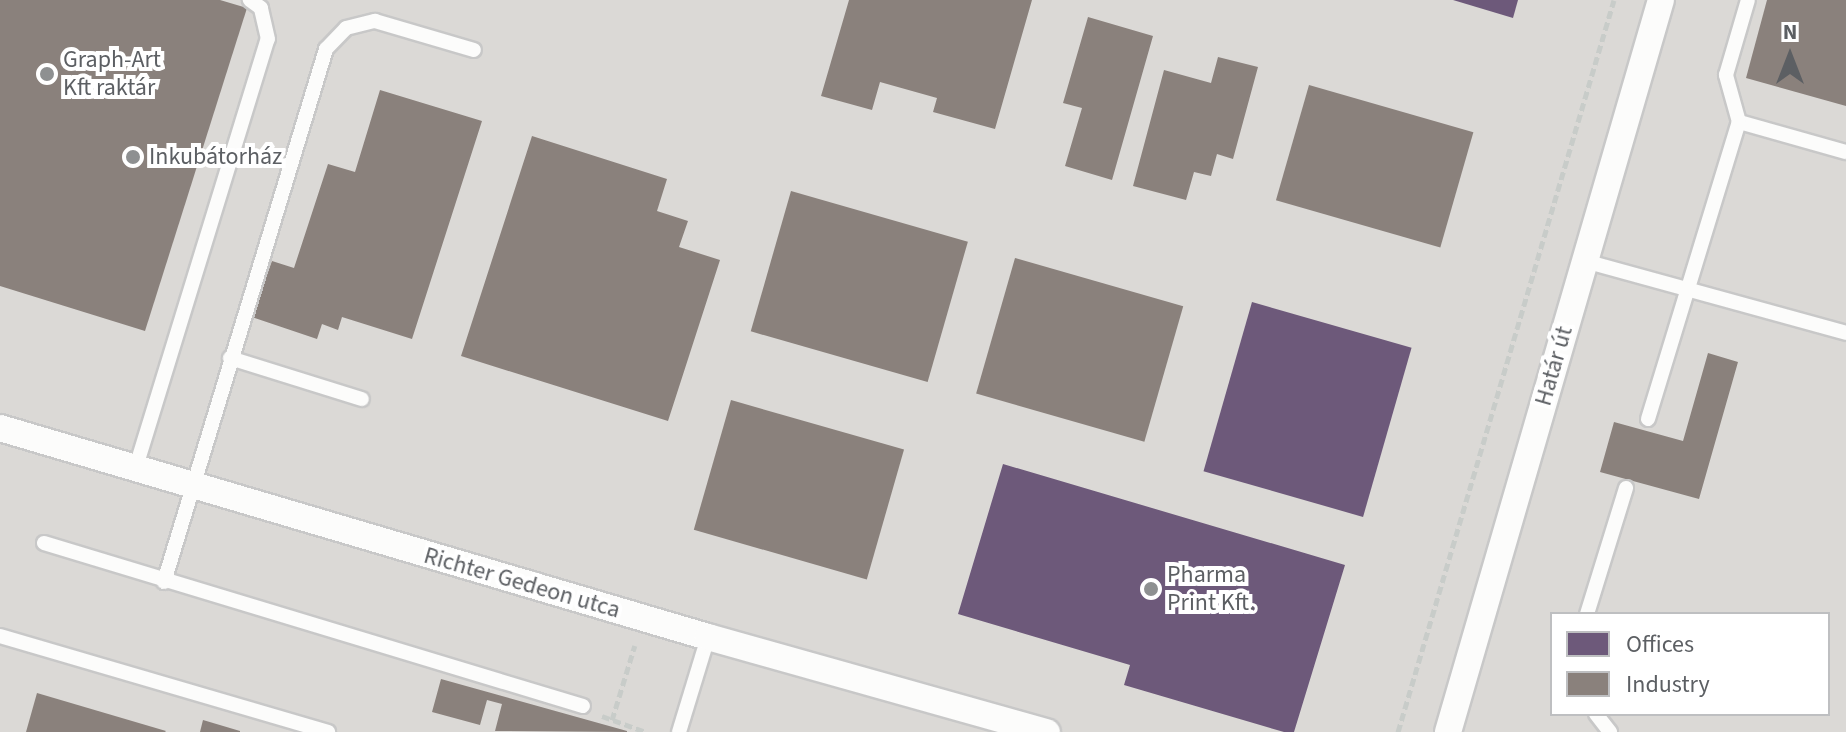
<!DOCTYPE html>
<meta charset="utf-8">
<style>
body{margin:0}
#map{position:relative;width:1846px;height:732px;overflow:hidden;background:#ebeae6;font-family:"Source Sans 3",sans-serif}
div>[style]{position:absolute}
.industrial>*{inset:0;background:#dbd9d6}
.offices>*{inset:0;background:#6d597a;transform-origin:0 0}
.industry>*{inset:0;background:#8a817c;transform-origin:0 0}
.path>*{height:5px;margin-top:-2.5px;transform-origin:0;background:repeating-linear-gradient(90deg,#c8ccc9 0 8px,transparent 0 12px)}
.roads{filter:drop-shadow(2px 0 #c8c8c8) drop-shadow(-2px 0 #c8c8c8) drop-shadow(0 2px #c8c8c8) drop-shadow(0 -2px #c8c8c8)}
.lane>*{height:14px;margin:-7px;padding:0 7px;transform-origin:7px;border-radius:7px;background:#fcfcfb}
.street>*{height:26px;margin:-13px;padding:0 13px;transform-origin:13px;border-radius:13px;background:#fcfcfb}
.dots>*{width:22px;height:22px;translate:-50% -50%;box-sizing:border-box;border:4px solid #fff;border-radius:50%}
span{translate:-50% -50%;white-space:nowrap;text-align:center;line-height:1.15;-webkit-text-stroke:8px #fff;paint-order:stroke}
.poi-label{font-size:24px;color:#5c5f63}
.left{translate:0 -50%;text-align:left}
.street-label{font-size:24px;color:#5c5f63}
.legend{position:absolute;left:1550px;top:612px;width:280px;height:104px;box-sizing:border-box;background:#fff;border:2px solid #bebfc1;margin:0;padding:10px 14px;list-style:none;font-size:24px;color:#5c5f63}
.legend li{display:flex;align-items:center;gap:16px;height:40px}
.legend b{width:40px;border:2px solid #bebfc1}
.north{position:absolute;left:1750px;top:16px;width:80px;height:80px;-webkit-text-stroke:6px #fff;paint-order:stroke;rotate:0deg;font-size:22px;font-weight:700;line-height:32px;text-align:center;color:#5c5f63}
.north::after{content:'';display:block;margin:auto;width:28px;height:36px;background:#5c5f63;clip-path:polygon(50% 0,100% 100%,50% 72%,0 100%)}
</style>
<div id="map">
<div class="industrial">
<div style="clip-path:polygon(evenodd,0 0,1846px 0,1846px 732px,0 732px,0 0,1552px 614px,1828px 614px,1828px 714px,1552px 714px,1552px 614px)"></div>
</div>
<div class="offices">
<div style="clip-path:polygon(1453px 0,1518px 0,1513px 18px)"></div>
<div style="left:1252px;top:302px;width:166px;height:176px;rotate:16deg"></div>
<div style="clip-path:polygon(1003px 464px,1345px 565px,1294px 732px,1284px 732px,1124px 685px,1130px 665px,958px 614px)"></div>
</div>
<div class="industry">
<div style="clip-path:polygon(0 0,220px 0,247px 8px,145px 331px,0 286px)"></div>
<div style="clip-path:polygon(849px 0,1032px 0,995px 129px,933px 112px,937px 98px,880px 82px,872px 110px,821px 96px)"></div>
<div style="clip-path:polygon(1767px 0,1846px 0,1846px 106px,1746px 78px)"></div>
<div style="clip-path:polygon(1088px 17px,1153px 36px,1112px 180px,1065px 166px,1082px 108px,1063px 103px)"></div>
<div style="clip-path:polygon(1218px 57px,1258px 67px,1233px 159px,1217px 154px,1211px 176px,1194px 172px,1186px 200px,1133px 186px,1164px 70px,1211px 83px)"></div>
<div style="left:1309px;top:85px;width:171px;height:120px;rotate:16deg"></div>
<div style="clip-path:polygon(380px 90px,482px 121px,412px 339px,342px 317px,338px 330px,322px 324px,317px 339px,252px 317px,272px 261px,294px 268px,328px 164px,355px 172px)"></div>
<div style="clip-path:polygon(532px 136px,667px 179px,657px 211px,688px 221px,679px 247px,720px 260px,668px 421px,461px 356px)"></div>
<div style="left:791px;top:191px;width:184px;height:146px;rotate:16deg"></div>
<div style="left:1015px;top:258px;width:175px;height:141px;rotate:16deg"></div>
<div style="clip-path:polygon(1708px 353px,1738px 362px,1699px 499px,1600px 472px,1614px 422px,1683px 441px)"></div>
<div style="left:731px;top:400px;width:180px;height:135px;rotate:16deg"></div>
<div style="clip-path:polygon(441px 679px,627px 731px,627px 732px,495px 731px,502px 704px,487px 700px,480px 725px,432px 712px)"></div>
<div style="clip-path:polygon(37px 693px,166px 731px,165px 732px,26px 732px)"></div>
<div style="clip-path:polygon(203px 720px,240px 731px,240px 732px,200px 732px)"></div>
</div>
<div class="path">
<div style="left:602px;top:716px;width:47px;rotate:20deg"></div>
<div style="left:612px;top:720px;width:78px;rotate:-73deg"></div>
<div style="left:1398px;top:732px;width:763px;rotate:-73.56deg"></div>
</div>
<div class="roads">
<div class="lane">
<div style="left:1739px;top:122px;width:111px;rotate:15.7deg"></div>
<div style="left:1585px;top:261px;width:271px;rotate:15.4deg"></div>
<div style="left:230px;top:358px;width:138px;rotate:17.3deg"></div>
<div style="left:1648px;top:419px;width:311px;rotate:-73deg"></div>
<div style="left:1739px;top:122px;width:49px;rotate:-105.5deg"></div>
<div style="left:1726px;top:75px;width:78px;rotate:-73.7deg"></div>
<div style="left:135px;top:470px;width:451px;rotate:-72.9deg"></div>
<div style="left:268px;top:39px;width:32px;rotate:-103deg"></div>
<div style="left:261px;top:8px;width:14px;rotate:-144deg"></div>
<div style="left:44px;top:543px;width:563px;rotate:16.83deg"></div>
<div style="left:164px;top:582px;width:557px;rotate:-73.09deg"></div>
<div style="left:326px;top:49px;width:29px;rotate:-46deg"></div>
<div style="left:346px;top:28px;width:30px;rotate:-14deg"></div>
<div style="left:375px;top:21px;width:103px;rotate:16.3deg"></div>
<div style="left:1587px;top:614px;width:132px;rotate:-72.8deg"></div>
<div style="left:0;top:636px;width:342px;rotate:16.3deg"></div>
<div style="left:1596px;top:714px;width:23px;rotate:52deg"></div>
<div style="left:679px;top:732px;width:99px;rotate:-73deg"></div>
</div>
<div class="street">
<div style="left:0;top:428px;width:738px;rotate:16.45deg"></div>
<div style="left:708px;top:637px;width:352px;rotate:15.7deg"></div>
<div style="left:1448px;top:732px;width:762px;rotate:-73.78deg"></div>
</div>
</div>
<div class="dots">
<div style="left:47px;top:74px;background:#8e9091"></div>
<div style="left:133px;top:157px;background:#8e9091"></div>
<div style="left:1151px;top:589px;background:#8e9091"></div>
</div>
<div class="poi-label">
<span class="left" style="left:63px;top:74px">Graph-Art<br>Kft raktár</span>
<span class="left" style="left:149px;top:157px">Inkubátorház</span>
<span class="left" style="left:1167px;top:589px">Pharma<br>Print Kft.</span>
</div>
<div class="street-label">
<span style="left:1554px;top:366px;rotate:-74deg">Határ út</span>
<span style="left:522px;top:583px;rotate:16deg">Richter Gedeon utca</span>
</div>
<ul class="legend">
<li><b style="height:22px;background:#6d597a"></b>Offices</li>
<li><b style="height:22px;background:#8a817c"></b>Industry</li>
</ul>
<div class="north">N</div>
</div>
